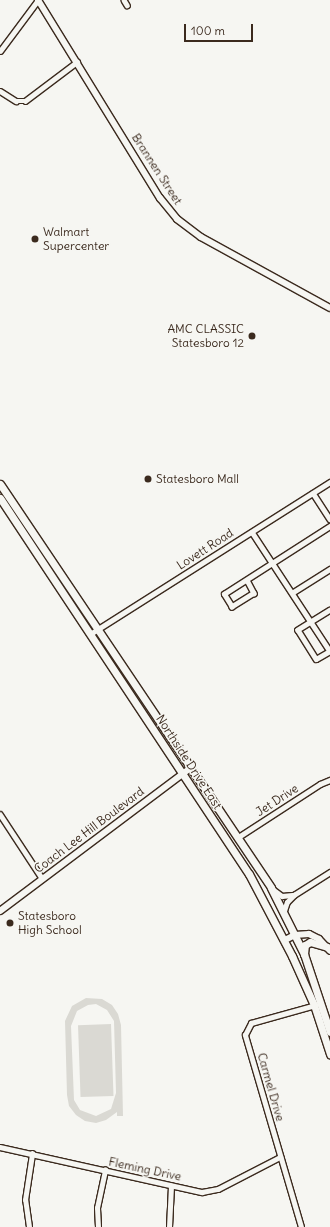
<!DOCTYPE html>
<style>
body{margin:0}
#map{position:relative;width:330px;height:1227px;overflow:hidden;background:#f6f6f2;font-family:Delius,sans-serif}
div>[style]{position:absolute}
.green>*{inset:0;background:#dad9d3;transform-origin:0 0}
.roads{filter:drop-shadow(1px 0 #3b2a1e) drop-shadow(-1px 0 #3b2a1e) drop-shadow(0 1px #3b2a1e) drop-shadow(0 -1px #3b2a1e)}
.street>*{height:4.5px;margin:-2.25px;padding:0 2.25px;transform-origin:2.25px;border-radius:2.25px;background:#f6f6f2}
.secondary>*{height:6px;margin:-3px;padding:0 3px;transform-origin:3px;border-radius:3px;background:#f6f6f2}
.primary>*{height:7px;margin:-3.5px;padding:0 3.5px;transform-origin:3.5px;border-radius:3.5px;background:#f6f6f2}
.dots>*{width:11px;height:11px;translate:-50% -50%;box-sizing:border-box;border:2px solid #f6f6f2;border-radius:50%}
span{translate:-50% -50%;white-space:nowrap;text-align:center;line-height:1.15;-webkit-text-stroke:3.5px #f6f6f2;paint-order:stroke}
.street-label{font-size:12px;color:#3b2a1e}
.poi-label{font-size:12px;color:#3b2a1e}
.left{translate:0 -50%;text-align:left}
.right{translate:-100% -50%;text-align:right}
.scale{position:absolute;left:184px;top:24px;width:69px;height:18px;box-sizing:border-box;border:2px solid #3b2a1e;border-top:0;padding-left:5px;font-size:12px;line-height:14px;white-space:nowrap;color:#3b2a1e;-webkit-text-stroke:3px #f6f6f2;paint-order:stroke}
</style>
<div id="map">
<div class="green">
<div style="clip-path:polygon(evenodd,86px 998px,102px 999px,112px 1005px,118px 1014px,121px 1025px,123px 1116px,117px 1116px,117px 1112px,106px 1120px,96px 1123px,85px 1121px,76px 1115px,69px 1106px,67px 1095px,65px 1021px,72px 1006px,86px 998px,96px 1004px,107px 1010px,114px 1021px,116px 1093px,111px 1109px,96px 1116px,80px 1110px,74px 1100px,71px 1026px,77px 1011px,88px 1005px,96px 1004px)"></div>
<div style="left:111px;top:1024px;width:72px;height:33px;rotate:88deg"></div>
</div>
<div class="roads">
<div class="street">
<div style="left:124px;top:0;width:6px;rotate:59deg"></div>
<div style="left:0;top:51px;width:64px;rotate:-53.3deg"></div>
<div style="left:0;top:91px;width:19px;rotate:32deg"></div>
<div style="left:16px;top:101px;width:9px"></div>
<div style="left:25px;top:101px;width:65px;rotate:-36.9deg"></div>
<div style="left:313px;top:493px;width:31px;rotate:57deg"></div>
<div style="left:252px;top:532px;width:142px;rotate:56.8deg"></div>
<div style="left:247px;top:580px;width:15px;rotate:62deg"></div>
<div style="left:254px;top:593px;width:26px;rotate:148deg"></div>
<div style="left:232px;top:607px;width:15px;rotate:-122deg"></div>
<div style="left:224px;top:594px;width:126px;rotate:-32.7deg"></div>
<div style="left:292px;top:593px;width:45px;rotate:-32.3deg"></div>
<div style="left:330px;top:610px;width:38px;rotate:148deg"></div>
<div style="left:298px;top:630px;width:34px;rotate:58deg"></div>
<div style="left:316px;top:659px;width:16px;rotate:-30deg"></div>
<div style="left:92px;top:633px;width:282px;rotate:-32.4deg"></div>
<div style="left:0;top:814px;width:77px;rotate:56.7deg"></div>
<div style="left:237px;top:838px;width:99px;rotate:-33deg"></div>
<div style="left:320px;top:784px;width:11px;rotate:-22deg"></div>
<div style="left:274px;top:890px;width:10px;rotate:37deg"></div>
<div style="left:282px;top:896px;width:10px;rotate:-6deg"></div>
<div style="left:284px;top:911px;width:9px;rotate:-72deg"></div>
<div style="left:287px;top:902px;width:10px;rotate:-45deg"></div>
<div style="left:294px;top:895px;width:43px;rotate:-32.6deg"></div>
<div style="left:0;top:1147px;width:207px;rotate:12.6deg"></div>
<div style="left:202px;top:1192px;width:16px;rotate:-11deg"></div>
<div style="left:218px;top:1189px;width:70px;rotate:-27.3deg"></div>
<div style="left:29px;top:1227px;width:27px;rotate:-98deg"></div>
<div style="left:25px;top:1200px;width:47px;rotate:-81.3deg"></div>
<div style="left:98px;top:1227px;width:19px;rotate:-93deg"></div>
<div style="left:97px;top:1208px;width:39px;rotate:-78deg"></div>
<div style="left:169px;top:1227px;width:41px;rotate:-87.2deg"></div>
<div style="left:301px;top:1227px;width:200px;rotate:-106.3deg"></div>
<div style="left:245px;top:1035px;width:13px;rotate:-63deg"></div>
<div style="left:251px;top:1023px;width:67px;rotate:-15.5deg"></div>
</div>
<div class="secondary">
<div style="left:38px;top:0;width:233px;rotate:58.4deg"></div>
<div style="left:160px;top:198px;width:27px;rotate:51deg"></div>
<div style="left:177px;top:219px;width:30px;rotate:37deg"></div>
<div style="left:201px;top:237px;width:147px;rotate:28.8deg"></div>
<div style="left:0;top:911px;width:240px;rotate:-36.9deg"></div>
<div style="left:285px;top:940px;width:11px;rotate:-27deg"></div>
<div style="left:295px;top:935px;width:14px;rotate:-4deg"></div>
<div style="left:309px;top:934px;width:11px;rotate:27deg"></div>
<div style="left:319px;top:939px;width:16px;rotate:47deg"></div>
</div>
<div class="primary">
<div style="left:0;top:484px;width:486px;rotate:56.1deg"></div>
<div style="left:271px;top:888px;width:74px;rotate:63.4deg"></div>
<div style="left:304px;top:954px;width:82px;rotate:71.6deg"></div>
<div style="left:0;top:498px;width:451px;rotate:56.5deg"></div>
<div style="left:249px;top:874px;width:93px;rotate:62.3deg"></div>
<div style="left:292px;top:956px;width:54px;rotate:65.8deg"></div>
<div style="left:314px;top:1005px;width:52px;rotate:71.9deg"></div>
<div style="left:304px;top:954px;width:9px;rotate:-84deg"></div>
<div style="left:305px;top:945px;width:6px;rotate:-31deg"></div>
<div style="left:310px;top:942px;width:18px;rotate:16deg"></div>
</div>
</div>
<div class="dots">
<div style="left:35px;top:239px;background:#3b2a1e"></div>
<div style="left:252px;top:336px;background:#3b2a1e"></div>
<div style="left:148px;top:479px;background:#3b2a1e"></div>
<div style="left:10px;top:923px;background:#3b2a1e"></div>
</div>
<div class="street-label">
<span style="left:157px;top:169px;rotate:57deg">Brannen Street</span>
<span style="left:205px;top:549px;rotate:-33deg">Lovett Road</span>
<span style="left:189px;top:762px;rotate:57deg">Northside Drive East</span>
<span style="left:277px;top:800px;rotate:-33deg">Jet Drive</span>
<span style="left:89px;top:830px;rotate:-37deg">Coach Lee Hill Boulevard</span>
<span style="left:271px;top:1087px;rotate:74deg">Carmel Drive</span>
<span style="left:145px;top:1169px;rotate:12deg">Fleming Drive</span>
</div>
<div class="poi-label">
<span class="left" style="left:43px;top:239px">Walmart<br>Supercenter</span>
<span class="right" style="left:244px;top:336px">AMC CLASSIC<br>Statesboro 12</span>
<span class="left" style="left:156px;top:479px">Statesboro Mall</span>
<span class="left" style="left:18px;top:923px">Statesboro<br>High School</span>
</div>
<div class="scale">100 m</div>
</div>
